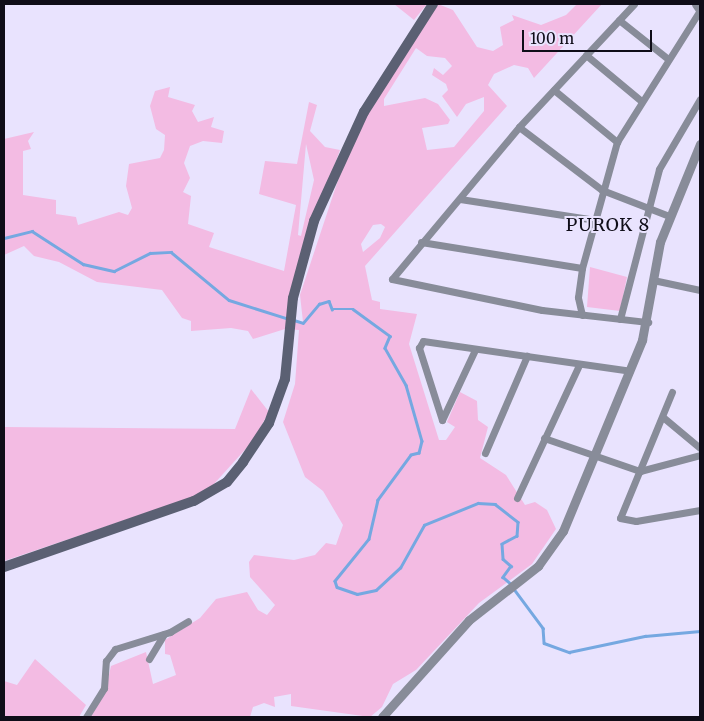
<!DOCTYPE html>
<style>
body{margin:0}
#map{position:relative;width:704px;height:721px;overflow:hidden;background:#e9e3fe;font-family:Merriweather,serif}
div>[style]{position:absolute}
.green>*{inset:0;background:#f3bbe3}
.stream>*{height:2.5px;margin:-1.25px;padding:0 1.25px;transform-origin:1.25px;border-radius:1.25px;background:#75a8e1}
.minor>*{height:7px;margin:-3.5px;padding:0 3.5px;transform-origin:3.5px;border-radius:3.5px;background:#888c99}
.tertiary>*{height:9px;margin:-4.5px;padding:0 4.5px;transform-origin:4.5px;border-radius:4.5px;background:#888c99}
.secondary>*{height:10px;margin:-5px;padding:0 5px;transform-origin:5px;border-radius:5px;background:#5b6073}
span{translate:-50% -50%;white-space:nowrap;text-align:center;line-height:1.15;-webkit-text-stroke:4px #e9e3fe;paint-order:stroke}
.neighbourhood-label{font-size:18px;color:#0f0d18;letter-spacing:1px}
.frame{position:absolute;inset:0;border:5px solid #0f0d18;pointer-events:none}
.scale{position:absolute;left:522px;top:30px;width:130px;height:22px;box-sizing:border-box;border:2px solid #0f0d18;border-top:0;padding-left:6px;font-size:15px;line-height:18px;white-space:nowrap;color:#0f0d18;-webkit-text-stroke:4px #e9e3fe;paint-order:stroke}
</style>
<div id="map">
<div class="green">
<div style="clip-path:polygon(394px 4px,427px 4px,414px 20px)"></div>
<div style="clip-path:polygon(evenodd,438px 4px,453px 10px,477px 47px,493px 51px,503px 45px,500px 27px,514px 20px,512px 15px,541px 25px,566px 15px,577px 4px,602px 4px,534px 78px,528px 68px,514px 65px,494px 74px,488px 85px,507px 106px,365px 266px,372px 300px,380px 302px,380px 309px,417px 314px,409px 344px,439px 440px,446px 440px,455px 427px,447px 422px,460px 392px,477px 401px,478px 420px,488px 427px,480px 458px,506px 475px,525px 505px,535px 502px,547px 510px,556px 529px,532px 564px,479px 603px,416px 670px,393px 684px,382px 707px,370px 717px,291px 706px,291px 694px,274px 697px,275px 707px,264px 703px,253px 707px,250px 717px,89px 717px,107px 684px,111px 666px,146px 652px,153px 684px,176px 675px,170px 655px,165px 654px,165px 640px,200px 618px,216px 599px,247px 592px,258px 610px,267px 615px,275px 605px,250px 577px,249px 562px,254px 555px,294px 560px,315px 555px,326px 543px,336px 545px,343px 525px,323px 491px,305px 477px,283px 422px,295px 384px,299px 330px,285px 329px,253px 339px,248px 331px,231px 328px,191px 331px,191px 321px,182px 318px,162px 290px,97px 282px,59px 262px,34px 256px,24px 246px,4px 255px,4px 139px,34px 132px,28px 141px,31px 149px,23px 151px,23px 195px,56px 200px,56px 214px,76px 217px,78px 225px,119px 212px,128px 215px,132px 208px,126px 186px,129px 164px,160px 158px,164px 150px,165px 135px,156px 129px,150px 106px,155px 91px,170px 87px,168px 97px,195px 105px,192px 111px,198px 122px,214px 117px,211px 127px,224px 131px,222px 143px,203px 141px,190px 146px,184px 163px,190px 178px,183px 192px,191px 196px,188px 224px,214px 233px,209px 247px,284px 271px,296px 205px,259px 194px,265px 161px,297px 164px,309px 102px,317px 105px,310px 131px,325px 147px,340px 150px,309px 235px,289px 318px,303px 322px,300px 295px,346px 156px,363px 121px,438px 4px,416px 48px,427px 56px,445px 58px,452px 66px,443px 75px,434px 68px,432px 75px,446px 84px,448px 90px,442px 96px,457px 117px,466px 104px,484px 97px,484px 111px,454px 147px,427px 150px,422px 128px,448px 124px,450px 120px,438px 104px,425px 98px,384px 106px,384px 99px,416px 48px,438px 4px,306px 144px,314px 180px,301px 236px,298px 235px,306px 144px,438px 4px,381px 224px,385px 227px,380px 238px,363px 252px,361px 244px,373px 225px,381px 224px)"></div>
<div style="clip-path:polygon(590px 267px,627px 277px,620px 311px,587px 307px)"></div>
<div style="clip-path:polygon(251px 389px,269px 412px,252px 442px,213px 485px,193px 497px,4px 561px,4px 427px,235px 429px)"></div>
<div style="clip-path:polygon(35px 659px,86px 705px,79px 717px,4px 717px,4px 681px,17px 685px)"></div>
</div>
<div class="stream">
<div style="left:4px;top:238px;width:29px;rotate:-14deg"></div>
<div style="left:32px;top:231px;width:61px;rotate:32.9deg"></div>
<div style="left:83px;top:264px;width:32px;rotate:13deg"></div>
<div style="left:114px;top:271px;width:40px;rotate:-26.6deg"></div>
<div style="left:150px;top:253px;width:21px;rotate:-3deg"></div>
<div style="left:171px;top:252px;width:75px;rotate:39.6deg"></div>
<div style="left:229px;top:300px;width:63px;rotate:17.6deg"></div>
<div style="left:294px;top:320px;width:9px;rotate:18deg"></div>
<div style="left:303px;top:323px;width:25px;rotate:-50deg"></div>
<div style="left:319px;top:304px;width:10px;rotate:-17deg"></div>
<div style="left:329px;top:301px;width:9px;rotate:69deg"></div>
<div style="left:332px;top:309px;width:21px"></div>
<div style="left:353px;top:309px;width:46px;rotate:36.1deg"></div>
<div style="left:390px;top:336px;width:13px;rotate:113deg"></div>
<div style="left:385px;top:348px;width:43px;rotate:60.4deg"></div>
<div style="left:406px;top:385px;width:58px;rotate:74.1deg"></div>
<div style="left:422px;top:441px;width:12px;rotate:104deg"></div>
<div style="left:419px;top:453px;width:8px;rotate:166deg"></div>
<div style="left:411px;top:455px;width:56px;rotate:126.3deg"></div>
<div style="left:378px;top:500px;width:40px;rotate:103deg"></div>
<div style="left:369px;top:539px;width:54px;rotate:129deg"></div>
<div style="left:335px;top:581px;width:6px;rotate:72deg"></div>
<div style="left:337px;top:587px;width:21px;rotate:19deg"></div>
<div style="left:357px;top:594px;width:19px;rotate:-12deg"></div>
<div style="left:376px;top:590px;width:33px;rotate:-43deg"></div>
<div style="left:400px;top:568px;width:49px;rotate:-60.8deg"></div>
<div style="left:424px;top:525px;width:58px;rotate:-22.2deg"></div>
<div style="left:478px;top:503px;width:17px;rotate:3deg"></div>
<div style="left:495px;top:504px;width:29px;rotate:38deg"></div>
<div style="left:518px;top:522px;width:14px;rotate:94deg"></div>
<div style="left:517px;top:536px;width:17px;rotate:152deg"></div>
<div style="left:502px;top:544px;width:15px;rotate:86deg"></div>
<div style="left:503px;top:559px;width:11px;rotate:41deg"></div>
<div style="left:511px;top:566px;width:14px;rotate:126deg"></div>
<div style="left:503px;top:577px;width:11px;rotate:41deg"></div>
<div style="left:514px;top:589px;width:49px;rotate:53.4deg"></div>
<div style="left:543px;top:628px;width:15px;rotate:86deg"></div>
<div style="left:544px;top:643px;width:27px;rotate:20deg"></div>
<div style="left:569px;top:652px;width:78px;rotate:-11.9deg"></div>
<div style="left:645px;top:636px;width:55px;rotate:-5.2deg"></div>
</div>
<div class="minor">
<div style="left:634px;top:4px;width:168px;rotate:133.1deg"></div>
<div style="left:519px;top:127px;width:198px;rotate:129.9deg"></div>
<div style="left:392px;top:279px;width:153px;rotate:11.7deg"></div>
<div style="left:542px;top:310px;width:107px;rotate:6.5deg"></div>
<div style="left:619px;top:20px;width:61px;rotate:38.4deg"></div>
<div style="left:586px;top:55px;width:70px;rotate:39.8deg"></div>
<div style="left:554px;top:90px;width:82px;rotate:39.5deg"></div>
<div style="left:519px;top:127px;width:104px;rotate:37.2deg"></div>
<div style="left:602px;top:190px;width:72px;rotate:21.2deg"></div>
<div style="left:460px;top:199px;width:137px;rotate:8.8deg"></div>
<div style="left:421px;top:242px;width:163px;rotate:9.2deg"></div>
<div style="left:653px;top:280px;width:48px;rotate:12deg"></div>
<div style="left:582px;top:315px;width:18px;rotate:-103deg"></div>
<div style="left:578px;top:297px;width:29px;rotate:-82deg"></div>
<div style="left:582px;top:268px;width:131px;rotate:-74.5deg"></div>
<div style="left:617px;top:142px;width:156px;rotate:-57.8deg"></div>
<div style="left:620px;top:319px;width:155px;rotate:-75.4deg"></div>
<div style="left:659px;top:169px;width:81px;rotate:-59.6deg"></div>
<div style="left:672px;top:392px;width:136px;rotate:112.4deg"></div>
<div style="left:620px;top:518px;width:16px;rotate:11deg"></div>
<div style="left:636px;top:521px;width:65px;rotate:-9.8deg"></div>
<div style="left:664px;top:418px;width:47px;rotate:39.8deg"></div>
<div style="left:442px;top:420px;width:76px;rotate:-107.7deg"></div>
<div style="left:419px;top:348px;width:8px;rotate:-60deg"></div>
<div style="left:423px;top:341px;width:209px;rotate:8.2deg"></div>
<div style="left:442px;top:420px;width:77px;rotate:-64.8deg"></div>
<div style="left:544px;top:438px;width:102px;rotate:19deg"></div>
<div style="left:640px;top:471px;width:62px;rotate:-14.9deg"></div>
<div style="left:485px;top:453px;width:106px;rotate:-66.6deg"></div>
<div style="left:517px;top:498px;width:147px;rotate:-65deg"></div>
<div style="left:149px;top:659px;width:29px;rotate:-59deg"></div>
<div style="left:86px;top:717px;width:34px;rotate:-58deg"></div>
<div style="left:104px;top:688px;width:27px;rotate:-86deg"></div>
<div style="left:106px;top:661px;width:15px;rotate:-53deg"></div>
<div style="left:115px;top:649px;width:58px;rotate:-17.2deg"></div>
<div style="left:170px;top:632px;width:21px;rotate:-31deg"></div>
</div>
<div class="tertiary">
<div style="left:696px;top:4px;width:7px;rotate:56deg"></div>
<div style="left:382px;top:717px;width:130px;rotate:-48.1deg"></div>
<div style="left:469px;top:620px;width:88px;rotate:-38deg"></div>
<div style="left:538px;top:566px;width:43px;rotate:-54.5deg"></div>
<div style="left:563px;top:531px;width:207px;rotate:-67.5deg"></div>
<div style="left:642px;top:340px;width:100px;rotate:-79.6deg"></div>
<div style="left:660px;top:242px;width:106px;rotate:-67.8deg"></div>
</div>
<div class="secondary">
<div style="left:4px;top:567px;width:201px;rotate:-19.2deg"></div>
<div style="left:194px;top:501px;width:38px;rotate:-30deg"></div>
<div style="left:227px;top:482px;width:26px;rotate:-51deg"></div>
<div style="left:243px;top:462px;width:47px;rotate:-56.3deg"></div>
<div style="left:269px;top:423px;width:47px;rotate:-70deg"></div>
<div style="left:285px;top:379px;width:81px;rotate:-84.4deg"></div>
<div style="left:293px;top:298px;width:80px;rotate:-74.7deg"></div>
<div style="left:314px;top:221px;width:120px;rotate:-65.4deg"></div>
<div style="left:364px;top:112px;width:128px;rotate:-57.4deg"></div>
</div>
<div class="neighbourhood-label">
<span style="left:608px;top:225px">PUROK 8</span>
</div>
<div class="frame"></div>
<div class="scale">100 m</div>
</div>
